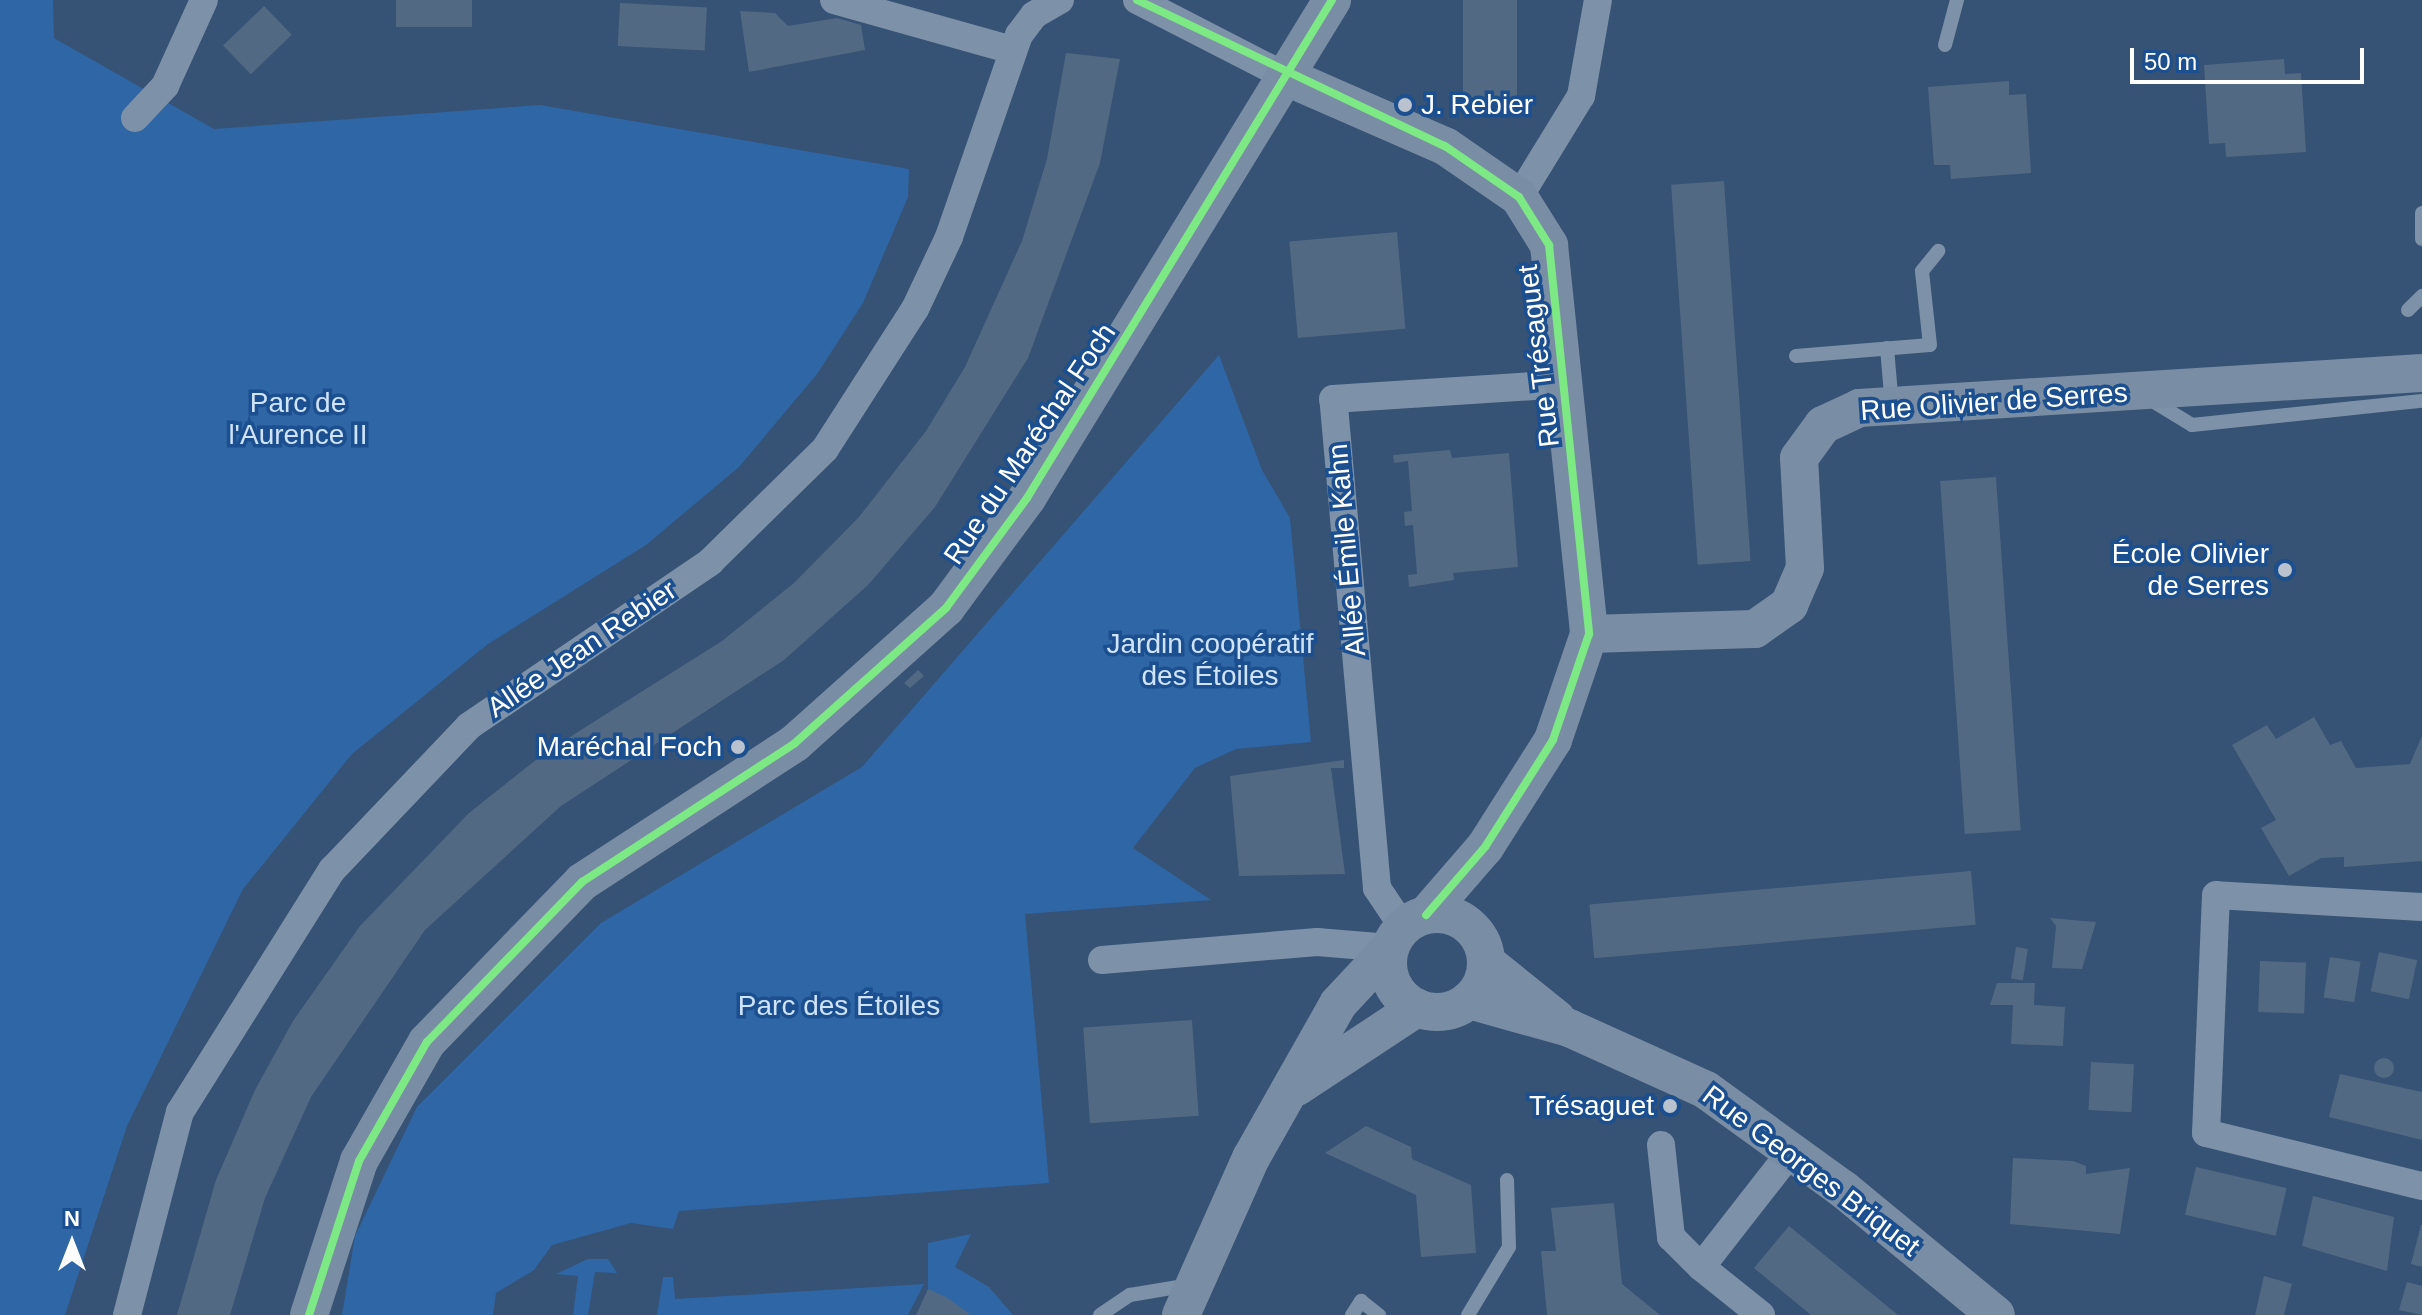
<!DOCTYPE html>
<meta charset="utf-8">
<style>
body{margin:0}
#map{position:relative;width:2422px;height:1315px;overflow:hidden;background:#365274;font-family:Arial,sans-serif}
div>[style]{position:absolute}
.green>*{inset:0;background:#2f66a5}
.building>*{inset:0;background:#526984;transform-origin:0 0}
.round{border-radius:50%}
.lane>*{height:14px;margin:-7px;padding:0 7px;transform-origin:7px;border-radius:7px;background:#7d92a8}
.street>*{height:28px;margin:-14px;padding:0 14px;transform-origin:14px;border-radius:14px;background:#7d92a8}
.secondary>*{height:38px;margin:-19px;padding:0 19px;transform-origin:19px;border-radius:19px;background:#798da4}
.secondary>.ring{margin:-19px;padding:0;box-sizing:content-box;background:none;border:38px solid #798da4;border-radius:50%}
.cycleway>*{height:8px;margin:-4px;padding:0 4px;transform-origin:4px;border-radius:4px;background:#7ce984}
.dots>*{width:22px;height:22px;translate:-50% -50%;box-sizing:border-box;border:4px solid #1b4f8f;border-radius:50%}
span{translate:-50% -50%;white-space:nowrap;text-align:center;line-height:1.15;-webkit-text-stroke:7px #1b4f8f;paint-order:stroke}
.poi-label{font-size:28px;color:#fff}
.left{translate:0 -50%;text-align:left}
.right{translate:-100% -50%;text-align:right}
.street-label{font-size:28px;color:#fff}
.park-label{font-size:28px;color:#cfe3fa}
.north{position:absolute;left:32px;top:1203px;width:80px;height:80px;-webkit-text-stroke:6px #1b4f8f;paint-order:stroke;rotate:0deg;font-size:22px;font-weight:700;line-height:32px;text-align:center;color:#fff}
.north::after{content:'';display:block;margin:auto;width:28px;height:36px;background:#fff;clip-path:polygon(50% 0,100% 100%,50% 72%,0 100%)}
.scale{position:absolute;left:2130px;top:48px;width:234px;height:36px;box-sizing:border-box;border:4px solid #fff;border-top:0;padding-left:10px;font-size:24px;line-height:28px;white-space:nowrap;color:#fff;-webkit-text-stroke:6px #1b4f8f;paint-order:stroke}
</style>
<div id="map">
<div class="green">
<div style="clip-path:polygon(0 0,53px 0,54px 38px,214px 129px,540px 105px,909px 169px,908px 197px,863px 303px,817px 374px,739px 467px,646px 545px,488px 644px,352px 754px,243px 889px,127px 1126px,65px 1315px,0 1315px)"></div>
<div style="clip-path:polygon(1219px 355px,1262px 470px,1290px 518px,1311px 742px,1236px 749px,1195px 768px,1133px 848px,1211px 900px,1025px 914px,1049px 1183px,679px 1211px,673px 1229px,631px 1223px,552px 1245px,534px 1270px,496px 1293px,493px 1315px,342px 1315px,355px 1236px,417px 1107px,601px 923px,862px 767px)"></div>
<div style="clip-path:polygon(971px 1234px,955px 1267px,989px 1287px,1013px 1315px,971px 1315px,928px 1289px,928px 1243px)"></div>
<div style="clip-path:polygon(588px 1259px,608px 1259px,617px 1273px,595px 1272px,588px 1315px,573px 1315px,578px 1276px,556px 1274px)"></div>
<div style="clip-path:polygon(663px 1277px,673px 1277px,675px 1299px,924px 1284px,908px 1315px,657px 1315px)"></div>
</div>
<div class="building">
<div style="left:396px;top:0;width:76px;height:27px"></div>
<div style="left:1463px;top:0;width:54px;height:101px"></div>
<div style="left:620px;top:3px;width:87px;height:43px;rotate:3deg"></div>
<div style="left:264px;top:6px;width:40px;height:57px;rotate:46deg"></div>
<div style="clip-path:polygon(740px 11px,775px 13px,788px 26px,837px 18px,861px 25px,865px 50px,749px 72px)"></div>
<div style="clip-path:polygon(1066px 53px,1120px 59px,1100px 163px,1028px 358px,935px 507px,868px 585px,784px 660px,561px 806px,425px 930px,311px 1097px,265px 1198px,230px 1315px,177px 1315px,216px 1180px,255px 1090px,293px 1021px,360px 926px,469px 813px,546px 752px,722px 641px,794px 583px,859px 517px,926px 431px,965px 367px,1022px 241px,1047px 159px)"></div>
<div style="clip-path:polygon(2284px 59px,2285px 74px,2301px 73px,2306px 152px,2226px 157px,2225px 143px,2209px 144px,2204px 65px)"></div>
<div style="clip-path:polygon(2009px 81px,2009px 95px,2026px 94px,2031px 173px,1951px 179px,1950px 165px,1934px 165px,1928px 87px)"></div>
<div style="left:1724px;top:181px;width:381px;height:53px;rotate:86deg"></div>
<div style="left:1397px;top:232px;width:97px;height:108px;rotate:85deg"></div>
<div style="clip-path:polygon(1450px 450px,1452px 458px,1509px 453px,1518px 567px,1453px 573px,1454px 580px,1409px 587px,1408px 575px,1417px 574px,1413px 525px,1405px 526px,1404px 512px,1412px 511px,1408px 461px,1394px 463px,1393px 455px)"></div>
<div style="left:1996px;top:477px;width:354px;height:56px;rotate:86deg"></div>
<div style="clip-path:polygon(918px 670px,924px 676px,910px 688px,904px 683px)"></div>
<div style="clip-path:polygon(2314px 717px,2330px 745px,2341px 741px,2356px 768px,2410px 764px,2422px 736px,2422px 861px,2344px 867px,2344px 857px,2321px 858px,2289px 876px,2261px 828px,2276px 820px,2232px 745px,2267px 725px,2276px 739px)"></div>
<div style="clip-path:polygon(1344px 760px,1344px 768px,1331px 768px,1345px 874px,1239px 876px,1230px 776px)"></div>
<div style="left:1971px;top:871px;width:54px;height:383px;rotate:85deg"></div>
<div style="clip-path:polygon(2050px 918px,2096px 922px,2082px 969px,2052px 968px,2056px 926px)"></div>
<div style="left:2016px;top:947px;width:12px;height:32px;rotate:9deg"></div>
<div style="left:2379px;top:952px;width:39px;height:40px;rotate:12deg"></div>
<div style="left:2330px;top:957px;width:31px;height:41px;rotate:9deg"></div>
<div style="left:2260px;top:961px;width:46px;height:51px;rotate:2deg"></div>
<div style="clip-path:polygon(1997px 983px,2035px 983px,2034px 1005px,2065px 1007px,2063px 1046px,2011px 1044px,2013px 1005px,1990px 1005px)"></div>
<div style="left:1192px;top:1020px;width:96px;height:109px;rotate:86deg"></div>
<div class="round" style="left:2374px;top:1058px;width:20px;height:20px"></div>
<div style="left:2091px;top:1062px;width:43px;height:48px;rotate:3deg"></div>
<div style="clip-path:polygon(2340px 1074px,2422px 1092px,2422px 1140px,2329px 1117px)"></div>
<div style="clip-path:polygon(1366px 1126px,1411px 1147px,1412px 1159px,1471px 1185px,1476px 1253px,1421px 1257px,1416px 1195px,1325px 1153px)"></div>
<div style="clip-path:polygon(2013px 1158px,2073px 1161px,2086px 1166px,2086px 1174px,2130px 1168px,2120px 1234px,2010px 1224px)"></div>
<div style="left:2196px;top:1167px;width:93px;height:49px;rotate:13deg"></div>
<div style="clip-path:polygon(2313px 1196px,2394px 1217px,2387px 1271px,2302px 1246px)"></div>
<div style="clip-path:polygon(1614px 1203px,1622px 1284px,1660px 1315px,1547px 1315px,1541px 1251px,1556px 1251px,1551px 1208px)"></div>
<div style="clip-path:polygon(2421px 1225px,2422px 1225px,2422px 1267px,2411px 1264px)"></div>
<div style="clip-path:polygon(1789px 1226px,1898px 1315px,1811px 1315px,1754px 1268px)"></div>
<div style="clip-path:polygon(2264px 1276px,2292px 1284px,2284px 1315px,2255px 1315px)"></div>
<div style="clip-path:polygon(2407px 1282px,2422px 1286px,2422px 1315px,2399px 1310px)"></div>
<div style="clip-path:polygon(928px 1289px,946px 1297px,971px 1315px,916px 1315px)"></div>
</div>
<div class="lane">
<div style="left:1945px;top:45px;width:47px;rotate:-75.1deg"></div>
<div style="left:2422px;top:213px;width:26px;rotate:90deg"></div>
<div style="left:2408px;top:310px;width:20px;rotate:-45deg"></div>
<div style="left:1887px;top:348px;width:58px;rotate:85.1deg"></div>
<div style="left:1796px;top:356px;width:134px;rotate:-4.7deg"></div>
<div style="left:1930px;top:345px;width:74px;rotate:-96.2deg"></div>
<div style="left:1922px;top:271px;width:26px;rotate:-51deg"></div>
<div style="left:2151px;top:400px;width:48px;rotate:31.4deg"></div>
<div style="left:2192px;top:425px;width:231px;rotate:-6deg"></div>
<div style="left:1100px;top:1315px;width:36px;rotate:-34deg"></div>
<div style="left:1130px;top:1295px;width:61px;rotate:-9.5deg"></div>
<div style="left:1352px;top:1315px;width:17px;rotate:-57deg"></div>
<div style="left:1361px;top:1301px;width:23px;rotate:38deg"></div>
<div style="left:1468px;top:1315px;width:79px;rotate:-58.9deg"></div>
<div style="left:1509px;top:1247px;width:67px;rotate:-91.7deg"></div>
</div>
<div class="street">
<div style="left:834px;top:0;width:185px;rotate:15.7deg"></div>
<div style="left:1137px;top:0;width:171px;rotate:27.2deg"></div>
<div style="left:135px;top:118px;width:44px;rotate:-46.8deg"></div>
<div style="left:165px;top:86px;width:94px;rotate:-65.6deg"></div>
<div style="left:1519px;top:197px;width:119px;rotate:-58.5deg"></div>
<div style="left:1581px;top:96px;width:97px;rotate:-80deg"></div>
<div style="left:2422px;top:907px;width:206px;rotate:-176.7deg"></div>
<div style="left:2216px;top:895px;width:238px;rotate:92.4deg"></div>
<div style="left:2206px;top:1133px;width:222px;rotate:13.8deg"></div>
<div style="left:1403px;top:927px;width:47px;rotate:-123.7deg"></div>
<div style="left:1377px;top:888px;width:491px;rotate:-95.1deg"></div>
<div style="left:1333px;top:399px;width:234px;rotate:-3.7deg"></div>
<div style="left:1102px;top:960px;width:216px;rotate:-4.8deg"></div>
<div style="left:1317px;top:942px;width:73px;rotate:4.7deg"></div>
<div style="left:1661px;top:1145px;width:93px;rotate:83.8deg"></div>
<div style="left:1671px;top:1237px;width:42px;rotate:45deg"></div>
<div style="left:127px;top:1315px;width:210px;rotate:-75.4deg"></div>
<div style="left:180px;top:1112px;width:286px;rotate:-57.9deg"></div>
<div style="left:332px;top:870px;width:199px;rotate:-46.4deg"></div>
<div style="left:469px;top:726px;width:292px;rotate:-34.2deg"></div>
<div style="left:710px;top:562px;width:161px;rotate:-44.5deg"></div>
<div style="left:825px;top:449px;width:166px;rotate:-57.3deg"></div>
<div style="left:915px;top:309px;width:80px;rotate:-64.7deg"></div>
<div style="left:949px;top:237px;width:214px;rotate:-70.9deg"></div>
<div style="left:1019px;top:35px;width:25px;rotate:-53deg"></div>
<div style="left:1034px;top:15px;width:30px;rotate:-30deg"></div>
<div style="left:1761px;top:1315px;width:77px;rotate:-141.3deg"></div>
<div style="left:1701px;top:1267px;width:146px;rotate:-52deg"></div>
</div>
<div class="secondary">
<div style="left:1289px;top:78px;width:170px;rotate:23.6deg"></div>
<div style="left:1445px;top:146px;width:90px;rotate:34.6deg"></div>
<div style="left:1519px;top:197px;width:57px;rotate:58deg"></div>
<div style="left:1549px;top:245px;width:391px;rotate:84.1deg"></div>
<div style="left:1589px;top:634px;width:112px;rotate:108.8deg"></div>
<div style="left:1553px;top:740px;width:127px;rotate:122.4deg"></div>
<div style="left:1485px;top:847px;width:90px;rotate:130.9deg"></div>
<div style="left:1589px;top:634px;width:166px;rotate:-1.7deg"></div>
<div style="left:1755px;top:629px;width:42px;rotate:-35.2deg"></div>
<div style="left:1789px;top:605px;width:40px;rotate:-66.6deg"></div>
<div style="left:1805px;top:568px;width:110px;rotate:-93.1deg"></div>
<div style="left:1799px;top:458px;width:41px;rotate:-54deg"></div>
<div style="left:1823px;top:425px;width:40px;rotate:-25deg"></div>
<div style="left:1859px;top:408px;width:564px;rotate:-3.56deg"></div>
<div class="ring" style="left:1388px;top:914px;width:60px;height:60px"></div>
<div style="left:1486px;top:962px;width:91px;rotate:38.8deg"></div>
<div style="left:1469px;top:1000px;width:104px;rotate:15.6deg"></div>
<div style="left:1569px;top:1028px;width:150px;rotate:24.3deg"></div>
<div style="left:1706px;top:1090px;width:169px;rotate:35.9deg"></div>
<div style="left:1843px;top:1189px;width:198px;rotate:39.5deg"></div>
<div style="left:1297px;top:1087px;width:144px;rotate:-33.4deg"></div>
<div style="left:309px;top:1315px;width:162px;rotate:-72deg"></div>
<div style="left:359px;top:1161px;width:137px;rotate:-60.3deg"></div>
<div style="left:427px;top:1042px;width:223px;rotate:-45.9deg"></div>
<div style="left:582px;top:882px;width:254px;rotate:-33.1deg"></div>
<div style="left:795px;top:743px;width:203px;rotate:-41.8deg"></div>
<div style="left:946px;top:608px;width:137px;rotate:-53.6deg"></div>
<div style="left:1027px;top:498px;width:584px;rotate:-58.51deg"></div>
<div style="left:1181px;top:1315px;width:172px;rotate:-66deg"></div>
<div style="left:1251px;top:1158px;width:177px;rotate:-60.5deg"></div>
<div style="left:1338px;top:1004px;width:76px;rotate:-47.1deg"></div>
</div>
<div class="cycleway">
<div style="left:1137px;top:0;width:341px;rotate:25.4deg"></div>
<div style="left:1445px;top:146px;width:90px;rotate:34.6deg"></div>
<div style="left:1519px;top:197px;width:57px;rotate:58deg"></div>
<div style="left:1549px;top:245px;width:391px;rotate:84.1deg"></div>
<div style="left:1589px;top:634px;width:112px;rotate:108.8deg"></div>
<div style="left:1553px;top:740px;width:127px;rotate:122.4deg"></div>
<div style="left:1485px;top:847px;width:90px;rotate:130.9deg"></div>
<div style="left:309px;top:1315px;width:162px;rotate:-72deg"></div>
<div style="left:359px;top:1161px;width:137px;rotate:-60.3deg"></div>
<div style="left:427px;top:1042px;width:223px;rotate:-45.9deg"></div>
<div style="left:582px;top:882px;width:254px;rotate:-33.1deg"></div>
<div style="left:795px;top:743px;width:203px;rotate:-41.8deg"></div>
<div style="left:946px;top:608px;width:137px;rotate:-53.6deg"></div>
<div style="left:1027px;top:498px;width:584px;rotate:-58.51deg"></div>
</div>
<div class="dots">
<div style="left:1405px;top:105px;background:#b9c2ce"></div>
<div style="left:2285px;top:570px;background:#b9c2ce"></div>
<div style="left:738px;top:747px;background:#b9c2ce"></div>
<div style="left:1670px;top:1106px;background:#b9c2ce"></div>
</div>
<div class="poi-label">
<span class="left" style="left:1421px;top:105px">J. Rebier</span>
<span class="right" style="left:2269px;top:570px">École Olivier<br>de Serres</span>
<span class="right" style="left:722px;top:747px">Maréchal Foch</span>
<span class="right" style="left:1654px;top:1106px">Trésaguet</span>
</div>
<div class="street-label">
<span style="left:1539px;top:356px;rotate:-97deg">Rue Trésaguet</span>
<span style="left:1994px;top:402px;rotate:-4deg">Rue Olivier de Serres</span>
<span style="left:1030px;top:444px;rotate:-56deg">Rue du Maréchal Foch</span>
<span style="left:1347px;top:550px;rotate:-95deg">Allée Émile Kahn</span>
<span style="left:582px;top:649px;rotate:-34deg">Allée Jean Rebier</span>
<span style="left:1811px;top:1171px;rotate:37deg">Rue Georges Briquet</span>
</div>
<div class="park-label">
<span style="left:298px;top:419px">Parc de<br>l'Aurence II</span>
<span style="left:1210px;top:660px">Jardin coopératif<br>des Étoiles</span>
<span style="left:839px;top:1006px">Parc des Étoiles</span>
</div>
<div class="north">N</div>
<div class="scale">50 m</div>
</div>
